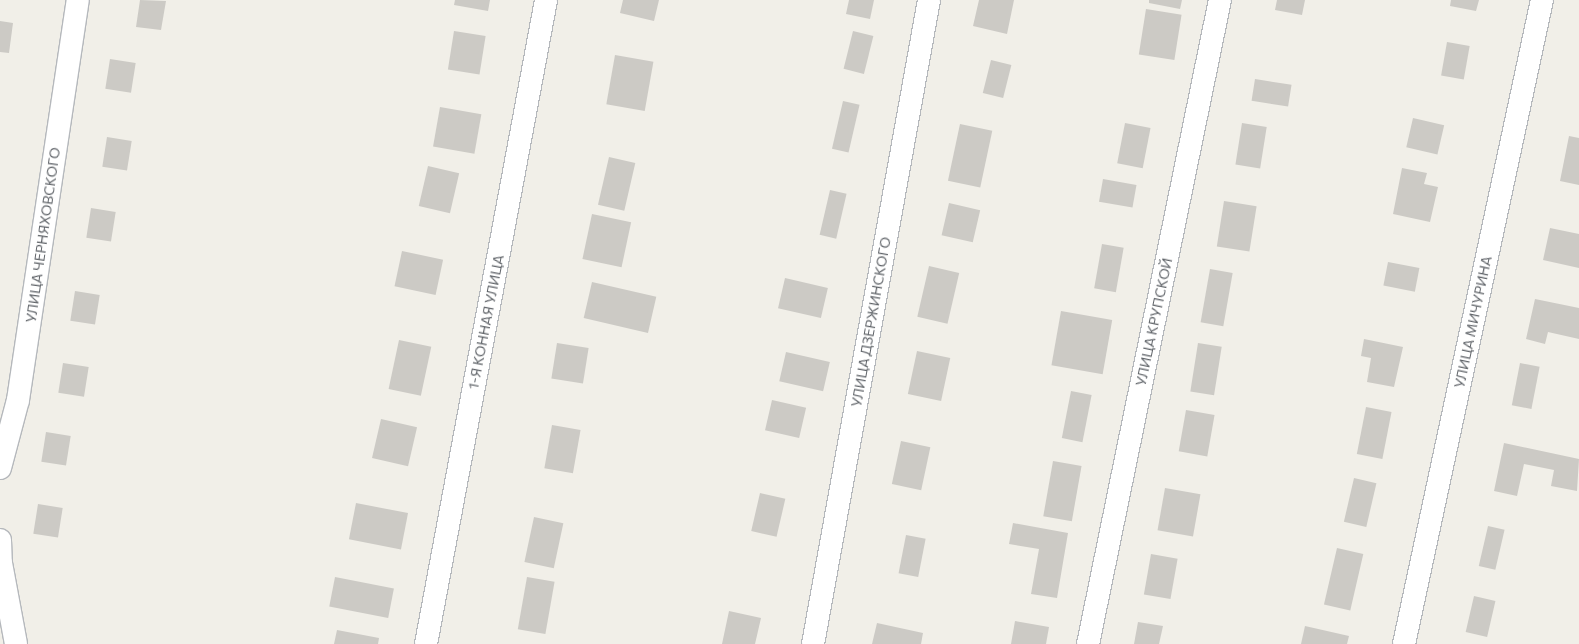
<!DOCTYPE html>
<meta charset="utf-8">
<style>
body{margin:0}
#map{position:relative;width:1579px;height:644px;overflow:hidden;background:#f1efe8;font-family:Commissioner,sans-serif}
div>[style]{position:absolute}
.building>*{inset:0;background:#cccac5;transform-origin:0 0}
.roads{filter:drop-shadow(1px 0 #b5b8bc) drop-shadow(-1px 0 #b5b8bc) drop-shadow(0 1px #b5b8bc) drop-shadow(0 -1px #b5b8bc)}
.street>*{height:22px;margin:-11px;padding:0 11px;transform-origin:11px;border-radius:11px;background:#fff}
span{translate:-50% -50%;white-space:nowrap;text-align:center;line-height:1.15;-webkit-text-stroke:4px #fff;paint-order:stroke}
.street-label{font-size:14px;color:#5f6368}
</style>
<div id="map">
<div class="building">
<div style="clip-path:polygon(140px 0,166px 1px,161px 30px,136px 27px)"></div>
<div style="clip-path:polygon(455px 0,490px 0,488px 11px,454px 5px)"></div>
<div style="clip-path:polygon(623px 0,659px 0,654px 21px,620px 13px)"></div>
<div style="clip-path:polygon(849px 0,874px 0,870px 19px,846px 14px)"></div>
<div style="clip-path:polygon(979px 0,1014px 0,1007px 34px,973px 26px)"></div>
<div style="clip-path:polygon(1149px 0,1182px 0,1180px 9px,1149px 3px)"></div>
<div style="clip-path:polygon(1277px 0,1305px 0,1302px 15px,1275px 10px)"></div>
<div style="clip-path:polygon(1451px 0,1479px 0,1476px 11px,1450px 6px)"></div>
<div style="left:1146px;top:9px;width:36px;height:46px;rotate:9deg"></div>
<div style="clip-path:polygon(0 21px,13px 23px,9px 53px,0 52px)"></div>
<div style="left:454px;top:31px;width:32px;height:39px;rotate:9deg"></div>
<div style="left:853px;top:31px;width:21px;height:39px;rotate:14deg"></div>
<div style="left:1447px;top:42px;width:23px;height:34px;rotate:10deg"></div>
<div style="left:615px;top:55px;width:39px;height:50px;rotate:10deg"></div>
<div style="left:110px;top:59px;width:26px;height:30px;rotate:9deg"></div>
<div style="left:991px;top:60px;width:21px;height:34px;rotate:14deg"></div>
<div style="left:1255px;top:79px;width:37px;height:22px;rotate:9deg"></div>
<div style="left:843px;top:101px;width:17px;height:49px;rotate:13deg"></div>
<div style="left:440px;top:107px;width:42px;height:40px;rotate:10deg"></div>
<div style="left:1413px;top:118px;width:32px;height:30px;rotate:13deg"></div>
<div style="left:1125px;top:123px;width:26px;height:41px;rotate:11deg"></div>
<div style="left:1242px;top:123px;width:25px;height:42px;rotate:9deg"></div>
<div style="left:960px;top:124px;width:33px;height:58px;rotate:12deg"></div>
<div style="clip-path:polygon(1569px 136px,1579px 138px,1579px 185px,1560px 181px)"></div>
<div style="left:107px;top:137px;width:25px;height:30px;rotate:9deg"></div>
<div style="left:609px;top:157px;width:27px;height:49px;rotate:13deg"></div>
<div style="left:428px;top:166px;width:32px;height:41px;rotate:13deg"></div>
<div style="clip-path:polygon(1402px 168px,1427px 173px,1424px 184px,1438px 187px,1430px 222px,1393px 214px)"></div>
<div style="left:1103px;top:179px;width:34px;height:23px;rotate:10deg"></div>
<div style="left:830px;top:190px;width:17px;height:46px;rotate:13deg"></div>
<div style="left:1224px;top:201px;width:33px;height:46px;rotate:9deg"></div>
<div style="left:949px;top:203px;width:32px;height:33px;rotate:13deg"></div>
<div style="left:91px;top:208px;width:25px;height:30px;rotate:9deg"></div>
<div style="left:592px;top:214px;width:40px;height:46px;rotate:12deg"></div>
<div style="clip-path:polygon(1550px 228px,1579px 234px,1579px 268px,1543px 260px)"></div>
<div style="left:1102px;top:244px;width:22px;height:45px;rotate:10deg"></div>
<div style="left:402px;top:251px;width:42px;height:36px;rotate:12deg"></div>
<div style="left:1388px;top:262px;width:32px;height:24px;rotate:11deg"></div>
<div style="left:929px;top:266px;width:31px;height:52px;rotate:13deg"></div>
<div style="left:1210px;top:269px;width:23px;height:54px;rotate:10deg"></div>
<div style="left:785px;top:278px;width:44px;height:31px;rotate:13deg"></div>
<div style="left:592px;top:282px;width:66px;height:37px;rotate:13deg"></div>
<div style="left:75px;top:291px;width:25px;height:30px;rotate:9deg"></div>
<div style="clip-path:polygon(1535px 299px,1579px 308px,1579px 339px,1548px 332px,1545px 344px,1526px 339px)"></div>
<div style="left:1061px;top:311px;width:52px;height:55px;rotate:10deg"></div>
<div style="clip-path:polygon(1364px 339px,1403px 347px,1394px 387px,1367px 382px,1371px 358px,1361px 356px)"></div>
<div style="left:399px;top:340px;width:33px;height:50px;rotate:12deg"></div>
<div style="left:557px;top:343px;width:32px;height:36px;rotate:9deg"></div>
<div style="left:1198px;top:343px;width:24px;height:49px;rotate:9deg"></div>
<div style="left:917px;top:351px;width:34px;height:44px;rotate:12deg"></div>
<div style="left:786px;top:352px;width:45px;height:30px;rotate:13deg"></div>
<div style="left:63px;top:363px;width:26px;height:30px;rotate:9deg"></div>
<div style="left:1520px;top:363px;width:20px;height:43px;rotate:11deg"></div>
<div style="left:1071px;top:391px;width:21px;height:48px;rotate:11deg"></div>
<div style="left:772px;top:400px;width:35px;height:31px;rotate:13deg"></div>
<div style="left:1366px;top:407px;width:26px;height:48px;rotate:11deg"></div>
<div style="left:1186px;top:410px;width:29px;height:42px;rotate:10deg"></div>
<div style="left:381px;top:419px;width:37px;height:40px;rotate:13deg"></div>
<div style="left:552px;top:425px;width:29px;height:44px;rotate:10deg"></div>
<div style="left:46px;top:432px;width:25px;height:30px;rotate:9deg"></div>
<div style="left:901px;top:441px;width:30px;height:44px;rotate:12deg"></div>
<div style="clip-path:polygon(1504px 443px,1579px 459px,1577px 491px,1551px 486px,1554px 470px,1524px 464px,1517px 496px,1494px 491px)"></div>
<div style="left:1053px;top:461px;width:29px;height:56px;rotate:10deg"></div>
<div style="left:1354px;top:478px;width:23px;height:45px;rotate:13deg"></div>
<div style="left:1165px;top:488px;width:36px;height:43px;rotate:10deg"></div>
<div style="left:760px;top:493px;width:26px;height:39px;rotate:13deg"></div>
<div style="left:356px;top:503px;width:53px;height:37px;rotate:11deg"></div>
<div style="left:38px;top:504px;width:25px;height:30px;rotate:9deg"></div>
<div style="left:534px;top:517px;width:30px;height:46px;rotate:12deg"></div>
<div style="clip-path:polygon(1013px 523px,1068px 533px,1057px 598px,1031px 594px,1039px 549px,1009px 544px)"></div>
<div style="left:1488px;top:526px;width:17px;height:41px;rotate:13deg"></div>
<div style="left:906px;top:535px;width:20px;height:39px;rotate:11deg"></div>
<div style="left:1337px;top:548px;width:27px;height:58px;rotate:13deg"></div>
<div style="left:1151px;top:554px;width:27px;height:41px;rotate:10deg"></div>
<div style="left:335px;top:577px;width:60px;height:30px;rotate:11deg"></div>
<div style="left:527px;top:577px;width:28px;height:53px;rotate:10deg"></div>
<div style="left:1474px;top:596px;width:22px;height:37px;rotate:13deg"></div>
<div style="clip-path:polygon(729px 611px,761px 618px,755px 644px,722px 644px)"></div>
<div style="clip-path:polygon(1015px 621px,1049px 627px,1046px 644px,1011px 644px)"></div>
<div style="clip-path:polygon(1138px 622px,1163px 626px,1159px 644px,1134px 644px)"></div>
<div style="clip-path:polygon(877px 623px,923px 633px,921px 644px,872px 644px)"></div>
<div style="clip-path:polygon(1305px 626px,1349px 636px,1347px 644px,1301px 644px)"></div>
<div style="clip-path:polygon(337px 630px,379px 638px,378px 644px,334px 644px)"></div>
</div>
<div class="roads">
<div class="street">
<div style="left:0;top:468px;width:70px;rotate:-75.2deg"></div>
<div style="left:18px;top:400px;width:404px;rotate:-81.5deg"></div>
<div style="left:0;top:540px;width:23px;rotate:88deg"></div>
<div style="left:1px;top:563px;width:82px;rotate:79.5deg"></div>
<div style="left:426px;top:644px;width:655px;rotate:-79.44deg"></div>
<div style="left:813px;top:644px;width:654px;rotate:-79.79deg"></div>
<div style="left:1088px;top:644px;width:657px;rotate:-78.42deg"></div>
<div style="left:1404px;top:644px;width:659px;rotate:-77.91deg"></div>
</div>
</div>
<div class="street-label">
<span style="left:43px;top:235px;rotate:-82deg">УЛИЦА ЧЕРНЯХОВСКОГО</span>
<span style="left:486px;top:322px;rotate:-79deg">1-Я КОННАЯ УЛИЦА</span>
<span style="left:871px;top:322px;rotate:-80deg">УЛИЦА ДЗЕРЖИНСКОГО</span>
<span style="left:1154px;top:322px;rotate:-78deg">УЛИЦА КРУПСКОЙ</span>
<span style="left:1473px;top:322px;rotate:-78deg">УЛИЦА МИЧУРИНА</span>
</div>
</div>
